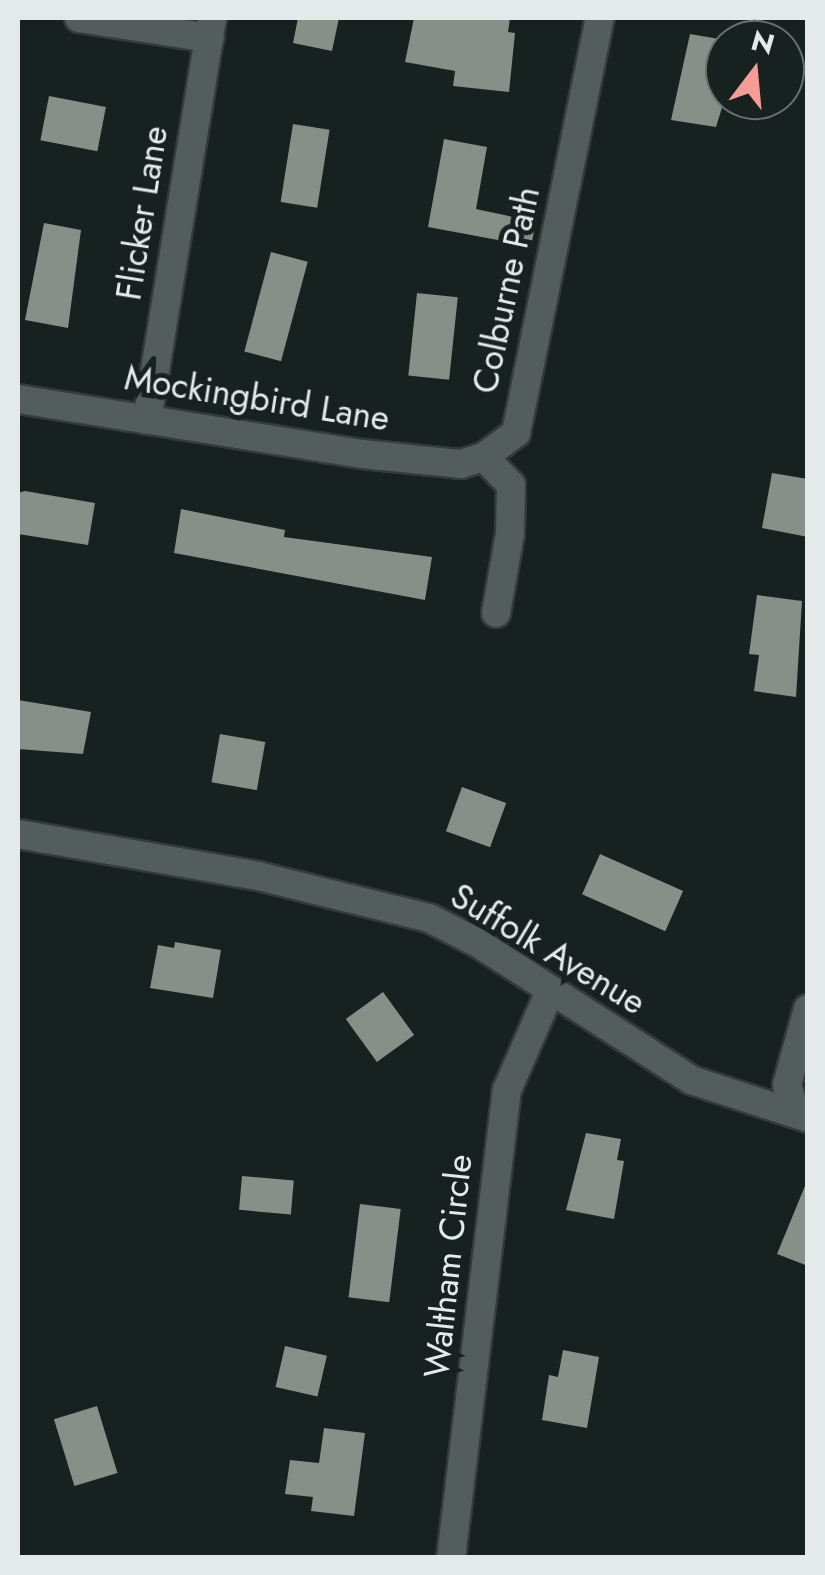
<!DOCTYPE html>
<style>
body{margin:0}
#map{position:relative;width:825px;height:1575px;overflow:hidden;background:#17211f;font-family:Jost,sans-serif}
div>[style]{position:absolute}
.building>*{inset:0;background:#868f88;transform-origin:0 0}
.roads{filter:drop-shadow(2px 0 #343b3a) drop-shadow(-2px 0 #343b3a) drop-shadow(0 2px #343b3a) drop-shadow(0 -2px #343b3a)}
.street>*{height:28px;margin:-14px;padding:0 14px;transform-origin:14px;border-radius:14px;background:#525d5c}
span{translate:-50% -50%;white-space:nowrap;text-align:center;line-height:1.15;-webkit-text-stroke:10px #17211f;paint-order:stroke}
.street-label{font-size:35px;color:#e4eae9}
.frame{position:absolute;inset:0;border:20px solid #e4eae9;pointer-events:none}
.north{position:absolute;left:705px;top:20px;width:100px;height:100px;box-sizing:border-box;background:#17211f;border:2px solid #697170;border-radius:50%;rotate:16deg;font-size:28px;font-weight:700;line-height:40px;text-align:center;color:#e4eae9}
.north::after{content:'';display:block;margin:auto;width:35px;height:45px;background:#f59c96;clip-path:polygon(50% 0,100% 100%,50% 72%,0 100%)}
</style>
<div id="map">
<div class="building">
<div style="clip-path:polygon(298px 18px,339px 18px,332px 51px,293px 43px)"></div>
<div style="clip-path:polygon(414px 18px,510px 18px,508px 32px,515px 33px,509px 92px,453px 86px,455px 71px,405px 62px)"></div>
<div style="clip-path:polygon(690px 34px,725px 40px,725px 98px,716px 127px,671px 120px)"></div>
<div style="left:49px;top:96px;width:58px;height:45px;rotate:11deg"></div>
<div style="left:293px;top:124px;width:37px;height:79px;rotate:9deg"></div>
<div style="clip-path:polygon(444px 139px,487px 147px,476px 209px,536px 222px,531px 246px,428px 227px)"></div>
<div style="clip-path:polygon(44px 223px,81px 230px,68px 328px,25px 320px)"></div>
<div style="left:271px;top:252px;width:38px;height:103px;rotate:15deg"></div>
<div style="left:417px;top:293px;width:41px;height:83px;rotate:6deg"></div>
<div style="clip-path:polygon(772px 473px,808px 479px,808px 537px,762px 528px)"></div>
<div style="clip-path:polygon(25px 491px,95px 503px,88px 545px,18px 534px,18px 493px)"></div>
<div style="clip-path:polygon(181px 509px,285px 530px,284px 537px,432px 557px,425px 600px,174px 553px)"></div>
<div style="clip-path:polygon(757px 595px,802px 601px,796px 697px,754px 691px,759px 655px,749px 654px)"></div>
<div style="clip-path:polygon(18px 700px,91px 712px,83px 754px,18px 749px)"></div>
<div style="left:220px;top:734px;width:46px;height:49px;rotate:10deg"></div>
<div style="left:462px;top:787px;width:47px;height:47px;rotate:20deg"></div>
<div style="left:600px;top:854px;width:91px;height:44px;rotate:24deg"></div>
<div style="clip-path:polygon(175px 942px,221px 950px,213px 998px,150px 988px,158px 945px,174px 948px)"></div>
<div style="left:383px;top:992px;width:53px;height:46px;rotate:54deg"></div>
<div style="clip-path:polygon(586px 1133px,621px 1139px,617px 1160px,624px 1161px,614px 1219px,566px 1210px)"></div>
<div style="left:242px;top:1176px;width:52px;height:34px;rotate:5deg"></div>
<div style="clip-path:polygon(807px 1181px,808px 1181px,808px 1266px,777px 1254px)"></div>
<div style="left:360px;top:1204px;width:41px;height:94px;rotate:7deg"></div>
<div style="left:285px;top:1346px;width:43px;height:42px;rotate:13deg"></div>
<div style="clip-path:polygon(563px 1350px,599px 1357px,587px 1428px,542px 1420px,549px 1375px,558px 1377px)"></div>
<div style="left:97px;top:1406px;width:70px;height:45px;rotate:73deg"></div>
<div style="clip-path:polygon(324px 1428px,365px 1433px,354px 1516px,311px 1511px,313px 1497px,285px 1494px,290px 1460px,319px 1463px)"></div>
</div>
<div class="roads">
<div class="street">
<div style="left:79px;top:18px;width:132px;rotate:8.7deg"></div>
<div style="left:18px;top:399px;width:348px;rotate:9.1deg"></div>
<div style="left:362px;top:454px;width:100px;rotate:5.8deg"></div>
<div style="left:461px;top:464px;width:24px;rotate:-17deg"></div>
<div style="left:147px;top:420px;width:407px;rotate:-80.8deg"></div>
<div style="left:496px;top:613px;width:80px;rotate:-80deg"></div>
<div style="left:510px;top:534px;width:49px;rotate:-88.8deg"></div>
<div style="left:511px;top:485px;width:39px;rotate:-134deg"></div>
<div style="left:484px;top:457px;width:40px;rotate:-37deg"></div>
<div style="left:516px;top:433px;width:423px;rotate:-78.6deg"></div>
<div style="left:18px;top:834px;width:244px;rotate:9.9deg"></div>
<div style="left:258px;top:876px;width:176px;rotate:13.8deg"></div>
<div style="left:429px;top:918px;width:55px;rotate:27deg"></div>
<div style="left:478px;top:943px;width:253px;rotate:32.7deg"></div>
<div style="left:691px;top:1080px;width:123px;rotate:18deg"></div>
<div style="left:795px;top:1110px;width:26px;rotate:-108deg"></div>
<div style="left:787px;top:1085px;width:79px;rotate:-74.6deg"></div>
<div style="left:451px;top:1558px;width:471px;rotate:-83.2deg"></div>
<div style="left:507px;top:1090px;width:108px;rotate:-66.5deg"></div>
</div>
</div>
<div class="street-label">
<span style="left:142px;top:213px;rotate:-81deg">Flicker Lane</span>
<span style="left:506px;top:290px;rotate:-78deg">Colburne Path</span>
<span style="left:257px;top:398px;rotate:9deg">Mockingbird Lane</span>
<span style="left:548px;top:949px;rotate:31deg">Suffolk Avenue</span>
<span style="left:448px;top:1266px;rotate:-84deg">Waltham Circle</span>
</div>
<div class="frame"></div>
<div class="north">N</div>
</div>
